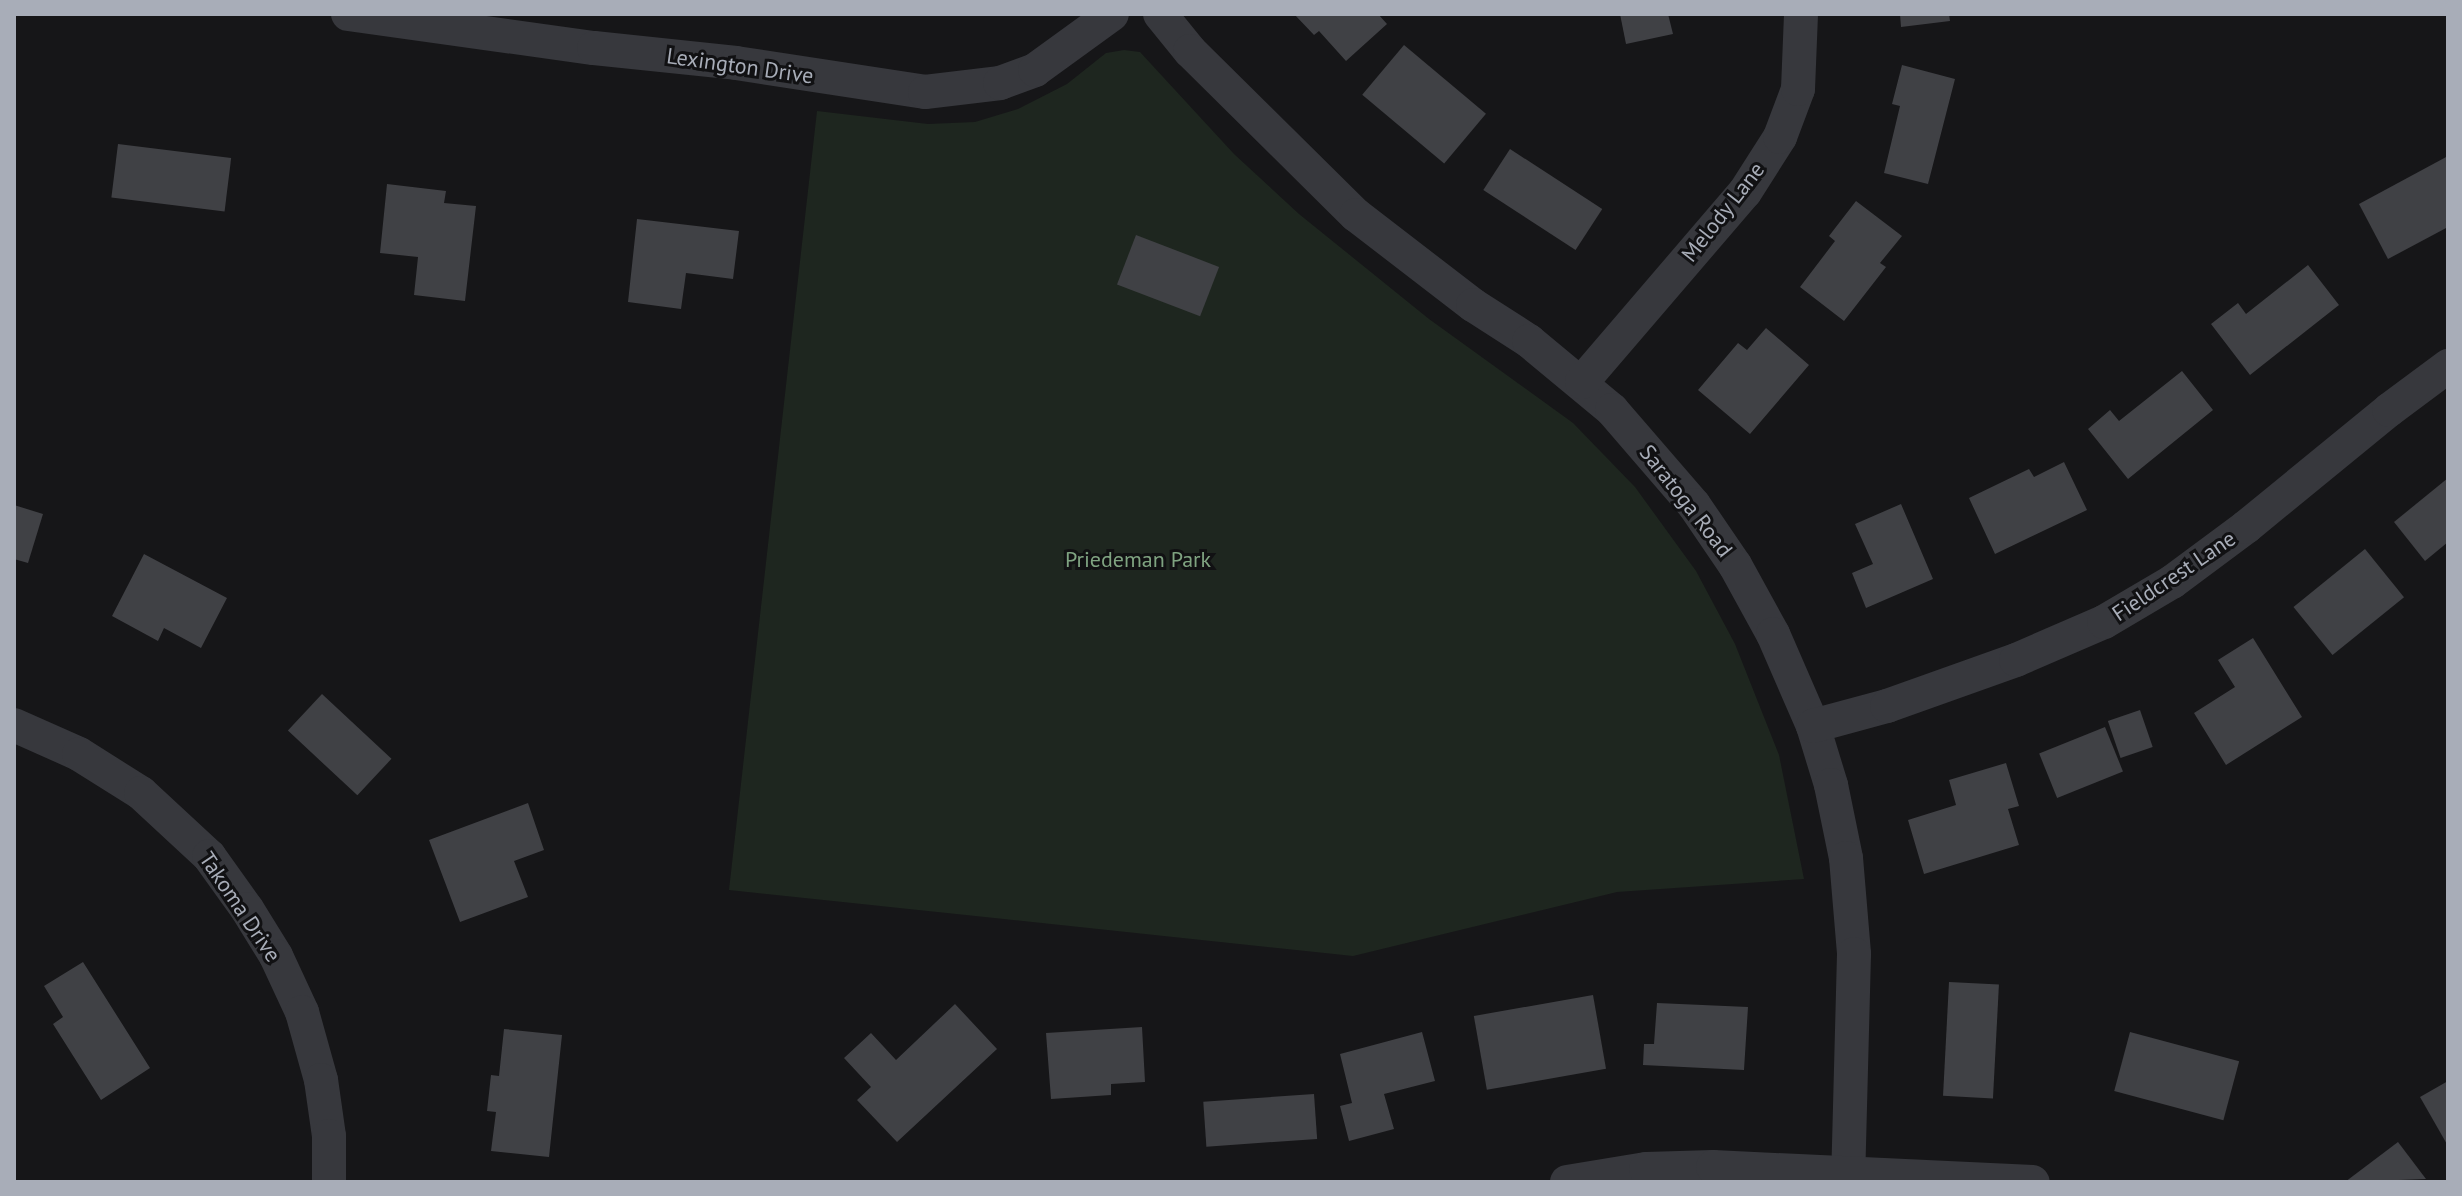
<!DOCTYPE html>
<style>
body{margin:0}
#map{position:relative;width:2462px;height:1196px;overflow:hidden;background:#161618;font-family:"PT Sans",sans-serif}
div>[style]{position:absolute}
.green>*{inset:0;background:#1e261f}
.building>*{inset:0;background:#404145;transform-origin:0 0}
.street>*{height:34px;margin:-17px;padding:0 17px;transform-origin:17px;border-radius:17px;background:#37383d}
span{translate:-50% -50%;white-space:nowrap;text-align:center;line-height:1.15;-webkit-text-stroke:6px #111113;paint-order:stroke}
.street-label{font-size:22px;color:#a8adb8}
.park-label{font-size:22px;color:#7fa381}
.frame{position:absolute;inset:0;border:16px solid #a8adb8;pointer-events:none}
</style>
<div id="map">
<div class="green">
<div style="clip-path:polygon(1124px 50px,1140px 52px,1234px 154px,1299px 214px,1429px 319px,1573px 423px,1635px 487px,1696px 571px,1735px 644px,1779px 755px,1804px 879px,1617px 892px,1353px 956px,729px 890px,817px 111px,928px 124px,975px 122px,1018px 109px,1067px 84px,1106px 53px)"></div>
</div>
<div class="building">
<div style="clip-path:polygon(1294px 14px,1378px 14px,1387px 24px,1346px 61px,1319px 31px,1314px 35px)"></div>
<div style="clip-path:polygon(1620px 14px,1668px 14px,1673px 34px,1626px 44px)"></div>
<div style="clip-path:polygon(1900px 14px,1949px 14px,1950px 21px,1901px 27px)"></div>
<div style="left:1404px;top:45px;width:107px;height:65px;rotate:40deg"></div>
<div style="clip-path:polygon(1902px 65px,1955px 79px,1928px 184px,1884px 173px,1900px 106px,1892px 104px)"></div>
<div style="left:118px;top:144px;width:114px;height:54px;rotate:7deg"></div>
<div style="left:1510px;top:149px;width:110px;height:49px;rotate:33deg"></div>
<div style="clip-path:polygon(2448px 156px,2448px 227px,2388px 259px,2359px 204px)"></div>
<div style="clip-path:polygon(387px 184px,446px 191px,444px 203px,476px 206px,465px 301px,414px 295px,418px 257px,380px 253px)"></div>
<div style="clip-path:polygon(1856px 201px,1902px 236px,1880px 263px,1886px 267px,1844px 321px,1800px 287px,1835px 241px,1829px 236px)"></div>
<div style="clip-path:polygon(637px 219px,739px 231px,733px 279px,686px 273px,681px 309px,628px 302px)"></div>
<div style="left:1136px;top:235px;width:89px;height:53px;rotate:21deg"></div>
<div style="clip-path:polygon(2308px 265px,2339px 305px,2250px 375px,2211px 324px,2238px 303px,2246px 314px)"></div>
<div style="clip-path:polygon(1766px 328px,1809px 365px,1750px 434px,1698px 390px,1738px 343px,1747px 350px)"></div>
<div style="clip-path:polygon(2182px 371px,2213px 410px,2128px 479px,2088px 429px,2110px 410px,2119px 421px)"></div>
<div style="clip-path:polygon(2064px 462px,2087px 510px,1995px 554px,1969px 498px,2029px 469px,2034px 477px)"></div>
<div style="clip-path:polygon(2448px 478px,2448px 542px,2425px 561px,2394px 522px)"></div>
<div style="clip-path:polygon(1901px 504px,1933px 579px,1866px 608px,1852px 573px,1873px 564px,1855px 524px)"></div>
<div style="clip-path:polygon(14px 505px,43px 514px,28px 563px,14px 559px)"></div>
<div style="left:2365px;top:549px;width:62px;height:92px;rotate:51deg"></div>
<div style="clip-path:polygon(144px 554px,227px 598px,201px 648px,164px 628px,158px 641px,112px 616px)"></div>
<div style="clip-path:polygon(2253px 638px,2302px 717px,2226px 765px,2194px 713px,2235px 687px,2218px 660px)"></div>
<div style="left:322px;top:694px;width:95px;height:50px;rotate:43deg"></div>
<div style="left:2140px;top:710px;width:39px;height:34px;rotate:71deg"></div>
<div style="left:2105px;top:727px;width:48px;height:71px;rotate:68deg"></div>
<div style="clip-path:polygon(2006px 763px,2019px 806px,2008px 809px,2019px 845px,1924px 874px,1908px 820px,1956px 805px,1949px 780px)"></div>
<div style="clip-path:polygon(528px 803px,544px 850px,514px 861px,528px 897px,460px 922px,429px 840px)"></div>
<div style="clip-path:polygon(83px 962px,150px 1068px,101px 1100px,53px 1024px,63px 1017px,44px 986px)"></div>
<div style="left:1949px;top:982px;width:50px;height:114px;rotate:3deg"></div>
<div style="left:1593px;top:995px;width:75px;height:121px;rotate:80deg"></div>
<div style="clip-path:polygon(1657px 1003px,1748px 1007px,1744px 1070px,1643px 1065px,1644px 1044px,1654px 1044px)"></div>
<div style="clip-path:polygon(955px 1004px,997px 1049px,897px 1142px,857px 1100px,871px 1087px,844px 1058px,871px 1033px,896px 1060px)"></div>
<div style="clip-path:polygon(1142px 1027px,1145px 1082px,1111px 1084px,1111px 1095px,1051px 1099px,1046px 1033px)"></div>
<div style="clip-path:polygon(504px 1029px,562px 1035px,549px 1157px,491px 1151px,496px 1112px,487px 1111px,491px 1075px,499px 1076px)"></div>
<div style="clip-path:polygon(1422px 1032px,1435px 1081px,1384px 1094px,1394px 1129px,1349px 1141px,1340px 1106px,1352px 1103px,1340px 1054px)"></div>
<div style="left:2130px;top:1032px;width:113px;height:61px;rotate:15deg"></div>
<div style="clip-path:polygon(2448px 1081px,2448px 1146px,2420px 1097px)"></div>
<div style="left:1314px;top:1094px;width:45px;height:111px;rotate:86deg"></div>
<div style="clip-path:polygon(2398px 1142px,2426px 1179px,2345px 1182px)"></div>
</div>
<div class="street">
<div style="left:348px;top:14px;width:248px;rotate:7.9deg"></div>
<div style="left:594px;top:48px;width:143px;rotate:6deg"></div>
<div style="left:736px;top:63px;width:191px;rotate:8.7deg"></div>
<div style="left:925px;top:92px;width:76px;rotate:-6.8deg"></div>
<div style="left:1000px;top:83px;width:37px;rotate:-20deg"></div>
<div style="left:1035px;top:70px;width:95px;rotate:-36deg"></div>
<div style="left:1160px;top:14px;width:48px;rotate:51deg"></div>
<div style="left:1190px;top:51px;width:233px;rotate:44.7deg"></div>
<div style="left:1356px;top:215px;width:148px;rotate:37.6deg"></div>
<div style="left:1473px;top:305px;width:67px;rotate:32.7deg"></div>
<div style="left:1529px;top:341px;width:108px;rotate:39.7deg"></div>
<div style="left:1612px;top:410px;width:125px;rotate:49.2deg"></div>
<div style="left:1694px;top:505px;width:73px;rotate:55.7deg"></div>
<div style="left:1735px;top:565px;width:79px;rotate:61.2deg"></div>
<div style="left:1773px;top:634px;width:100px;rotate:66.5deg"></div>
<div style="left:1813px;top:726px;width:62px;rotate:73deg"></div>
<div style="left:1831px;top:785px;width:75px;rotate:78.4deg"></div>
<div style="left:1846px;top:858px;width:96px;rotate:85.2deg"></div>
<div style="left:1854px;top:954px;width:228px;rotate:91.5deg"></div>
<div style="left:1582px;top:382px;width:250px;rotate:-49.4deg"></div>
<div style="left:1745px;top:192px;width:65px;rotate:-57.5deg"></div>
<div style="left:1780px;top:137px;width:51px;rotate:-69.4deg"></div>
<div style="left:1798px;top:89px;width:75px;rotate:-87.7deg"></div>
<div style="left:14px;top:725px;width:71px;rotate:24deg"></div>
<div style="left:79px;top:754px;width:73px;rotate:32.2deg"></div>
<div style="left:141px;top:793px;width:93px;rotate:42.8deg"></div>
<div style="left:209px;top:856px;width:65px;rotate:54.4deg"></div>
<div style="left:247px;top:909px;width:55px;rotate:58.3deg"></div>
<div style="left:276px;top:956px;width:62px;rotate:65.1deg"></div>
<div style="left:302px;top:1012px;width:71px;rotate:74.4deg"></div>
<div style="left:321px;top:1080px;width:57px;rotate:81.9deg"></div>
<div style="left:329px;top:1136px;width:46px;rotate:90deg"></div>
<div style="left:1813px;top:726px;width:77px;rotate:-15.1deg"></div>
<div style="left:1887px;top:706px;width:137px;rotate:-19.6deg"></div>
<div style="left:2016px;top:660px;width:96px;rotate:-23.4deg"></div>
<div style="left:2104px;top:622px;width:79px;rotate:-30.5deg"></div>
<div style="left:2172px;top:582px;width:92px;rotate:-36.6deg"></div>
<div style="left:2246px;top:527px;width:185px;rotate:-39.3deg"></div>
<div style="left:2389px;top:410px;width:74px;rotate:-36.7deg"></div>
<div style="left:1567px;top:1182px;width:80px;rotate:-9.3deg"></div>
<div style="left:1646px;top:1169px;width:67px;rotate:-1.7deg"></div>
<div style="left:1713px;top:1167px;width:320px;rotate:2.7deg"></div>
</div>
<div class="street-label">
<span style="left:740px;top:66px;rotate:8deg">Lexington Drive</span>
<span style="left:1723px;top:212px;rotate:-52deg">Melody Lane</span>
<span style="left:1686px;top:501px;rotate:52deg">Saratoga Road</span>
<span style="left:2174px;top:576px;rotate:-34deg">Fieldcrest Lane</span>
<span style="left:240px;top:907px;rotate:56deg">Takoma Drive</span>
</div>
<div class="park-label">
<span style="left:1138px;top:560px">Priedeman Park</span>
</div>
<div class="frame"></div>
</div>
